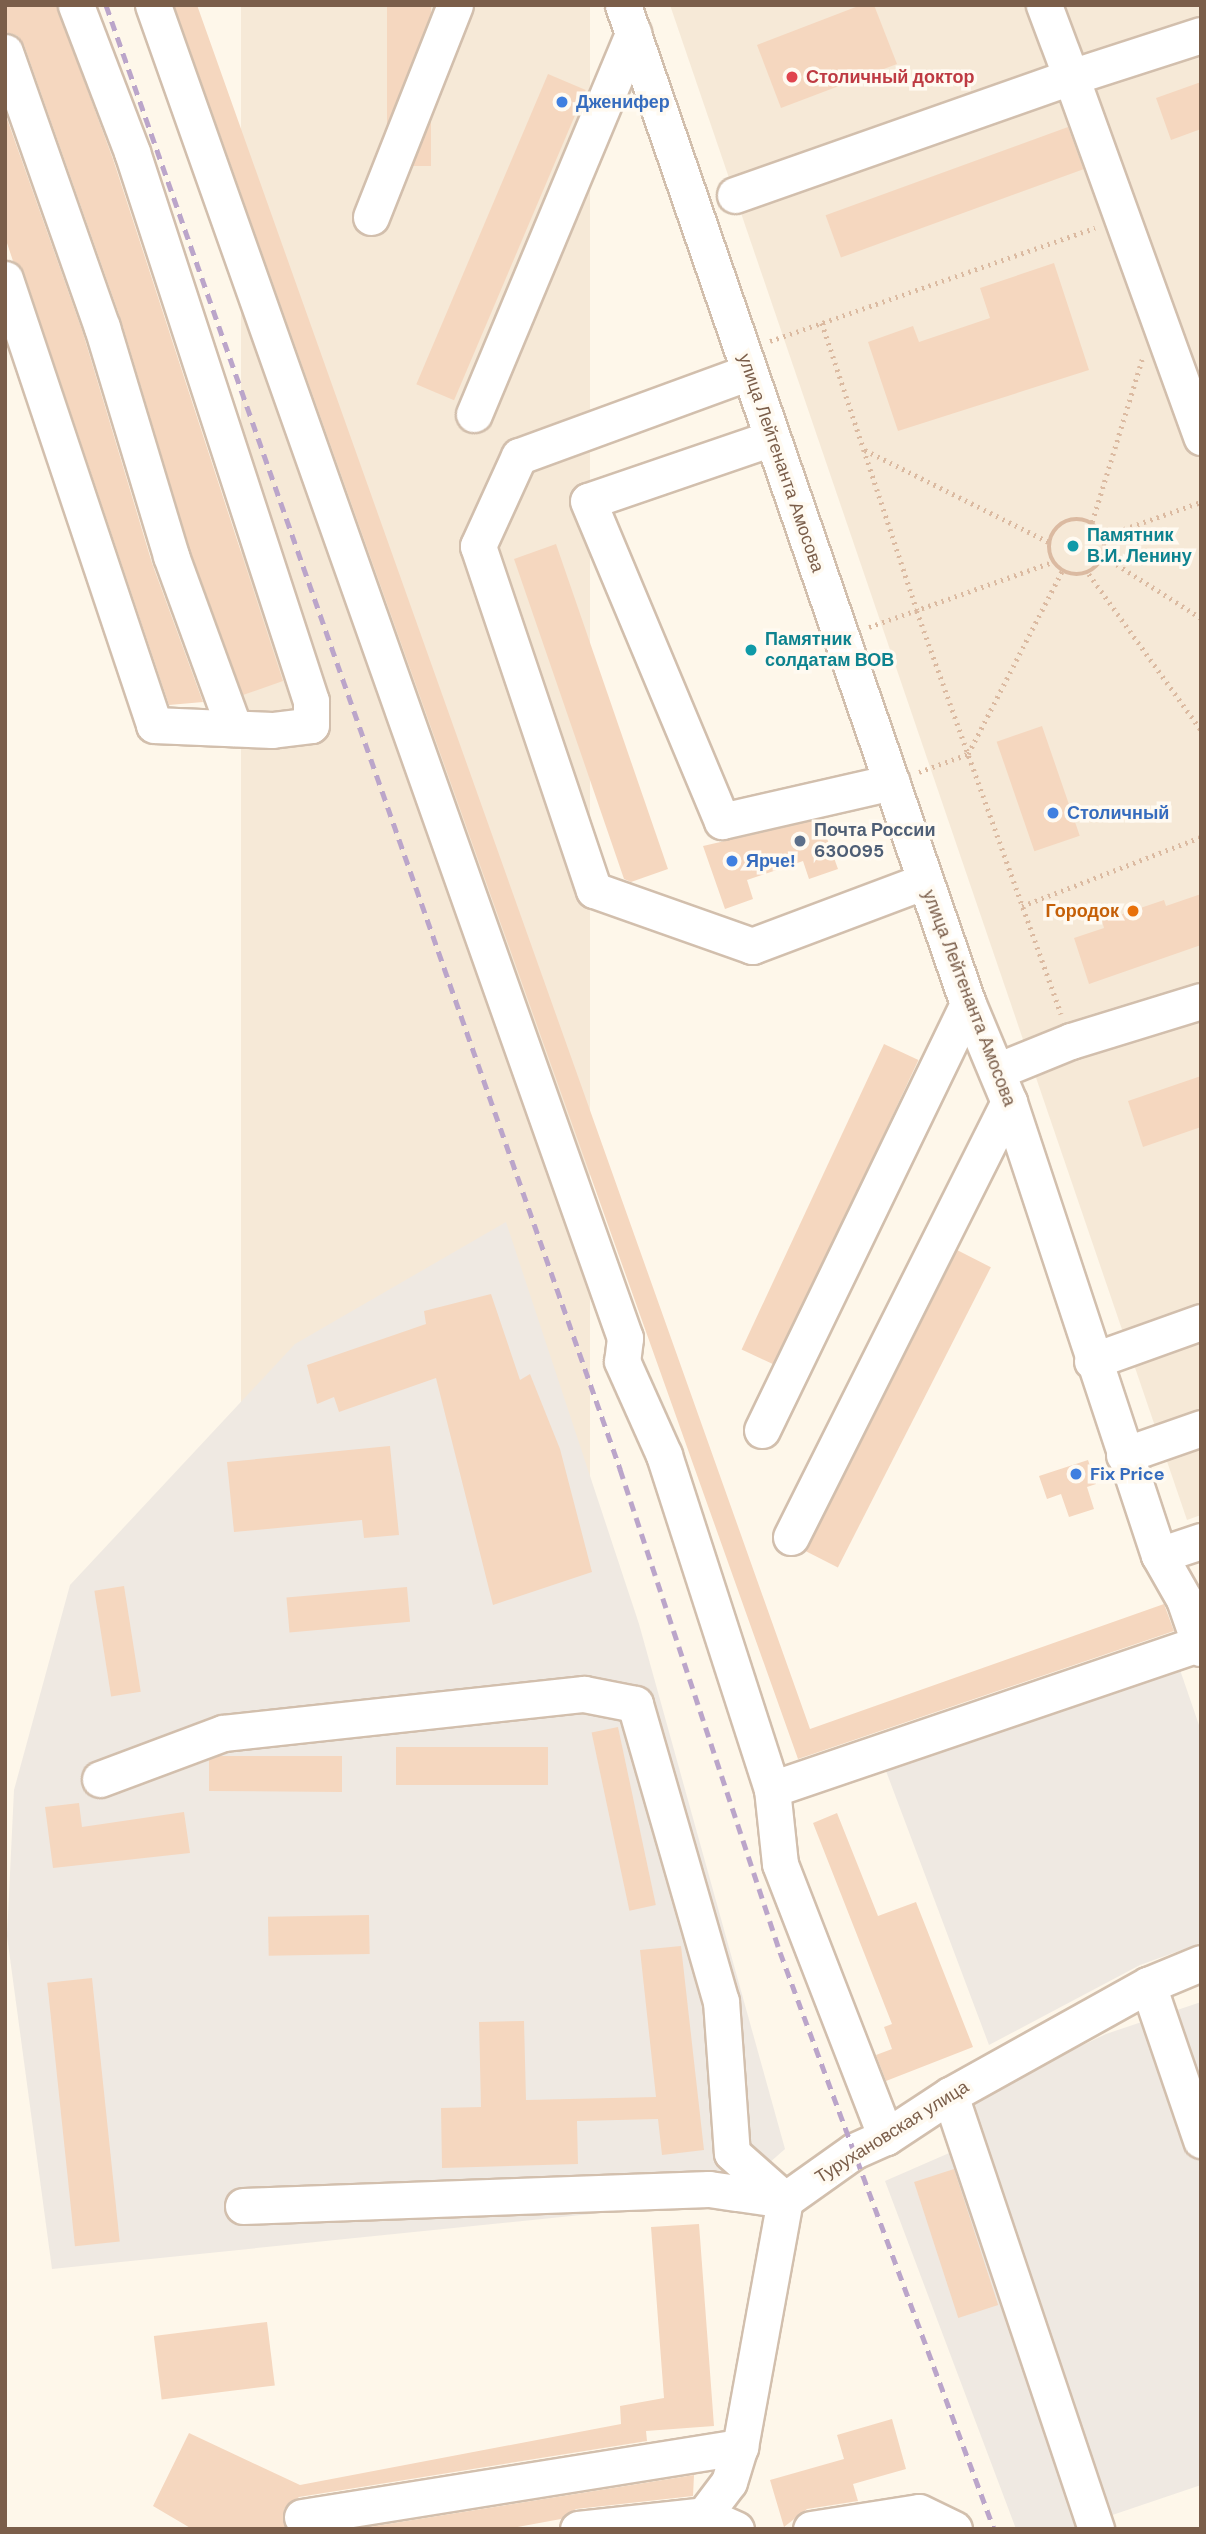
<!DOCTYPE html>
<meta charset="utf-8">
<style>
body{margin:0}
#map{position:relative;width:1206px;height:2534px;overflow:hidden;background:#fef7ea;font-family:"DM Sans",sans-serif}
div>[style]{position:absolute}
.residential>*{inset:0;background:#f6e9d7;transform-origin:0 0}
.industrial>*{inset:0;background:#efe9e2}
.building>*{inset:0;background:#f5d7bf;transform-origin:0 0}
.path>*{height:4.5px;margin-top:-2.25px;transform-origin:0;background:repeating-linear-gradient(90deg,#dbbaa1 0 2px,transparent 0 7px)}
.path>.ring{margin:-2.25px;padding:0;box-sizing:content-box;background:none;border:4.5px solid #dbbaa1;border-radius:50%}
.roads{filter:drop-shadow(2px 0 #d2bfad) drop-shadow(-2px 0 #d2bfad) drop-shadow(0 2px #d2bfad) drop-shadow(0 -2px #d2bfad)}
.minor>*{height:35px;margin:-17.5px;padding:0 17.5px;transform-origin:17.5px;border-radius:17.5px;background:#fff}
.rail>*{height:5px;margin-top:-2.5px;transform-origin:0;background:repeating-linear-gradient(90deg,#bba5ca 0 10px,transparent 0 17px)}
.dots>*{width:19px;height:19px;translate:-50% -50%;box-sizing:border-box;border:4px solid #fffaf1;border-radius:50%}
span{translate:-50% -50%;white-space:nowrap;text-align:center;line-height:1.15;-webkit-text-stroke:7px #fffaf1;paint-order:stroke}
.health-label{font-size:18px;color:#be3a42;font-weight:700}
.left{translate:0 -50%;text-align:left}
.shop-label{font-size:18px;color:#366cbe;font-weight:700}
.street-label{font-size:18px;color:#7b5e4a}
.culture-label{font-size:18px;color:#0d838f;font-weight:700}
.service-label{font-size:18px;color:#4e5e75;font-weight:700}
.food-label{font-size:18px;color:#c56008;font-weight:700}
.right{translate:-100% -50%;text-align:right}
.frame{position:absolute;inset:0;border:7px solid #7b5e4a;pointer-events:none}
</style>
<div id="map">
<div class="residential">
<div style="left:241px;top:5px;width:349px;height:1756px"></div>
<div style="clip-path:polygon(670px 5px,1201px 5px,1201px 1515px,1187px 1520px)"></div>
</div>
<div class="industrial">
<div style="clip-path:polygon(506px 1222px,639px 1624px,785px 2149px,727px 2200px,52px 2269px,7px 1936px,14px 1790px,70px 1585px,295px 1344px)"></div>
<div style="clip-path:polygon(1178px 1664px,1201px 1731px,1201px 1943px,1140px 1965px,989px 2045px,883px 1763px)"></div>
<div style="clip-path:polygon(1201px 2002px,1201px 2485px,1071px 2529px,1016px 2529px,885px 2181px,979px 2140px,963px 2102px,1106px 2034px)"></div>
</div>
<div class="building">
<div style="clip-path:polygon(5px 5px,56px 5px,113px 159px,283px 681px,243px 695px,190px 550px,121px 320px,24px 45px,18px 36px,5px 32px)"></div>
<div style="clip-path:polygon(174px 5px,197px 5px,810px 1729px,1164px 1604px,1174px 1631px,798px 1759px)"></div>
<div style="left:387px;top:5px;width:44px;height:161px"></div>
<div style="clip-path:polygon(861px 5px,874px 5px,897px 64px,781px 108px,757px 45px)"></div>
<div style="left:548px;top:74px;width:41px;height:337px;rotate:23deg"></div>
<div style="clip-path:polygon(1201px 82px,1201px 129px,1171px 140px,1156px 98px)"></div>
<div style="clip-path:polygon(5px 113px,83px 333px,152px 563px,203px 702px,169px 705px,24px 273px,13px 261px,5px 237px)"></div>
<div style="left:1068px;top:127px;width:45px;height:258px;rotate:70deg"></div>
<div style="clip-path:polygon(1054px 263px,1089px 370px,898px 431px,868px 342px,913px 326px,919px 342px,990px 318px,980px 288px)"></div>
<div style="clip-path:polygon(556px 544px,668px 869px,631px 882px,624px 879px,514px 559px)"></div>
<div style="left:1042px;top:726px;width:116px;height:48px;rotate:71deg"></div>
<div style="clip-path:polygon(820px 819px,838px 869px,809px 879px,803px 861px,747px 880px,753px 899px,725px 909px,703px 846px)"></div>
<div style="clip-path:polygon(1201px 894px,1201px 945px,1089px 984px,1074px 938px,1104px 928px,1102px 921px,1164px 900px,1166px 906px)"></div>
<div style="left:884px;top:1044px;width:38px;height:337px;rotate:25deg"></div>
<div style="clip-path:polygon(1201px 1076px,1201px 1127px,1143px 1147px,1128px 1101px)"></div>
<div style="left:957px;top:1250px;width:38px;height:337px;rotate:27deg"></div>
<div style="clip-path:polygon(491px 1294px,520px 1380px,530px 1374px,560px 1449px,592px 1572px,493px 1605px,436px 1378px,339px 1412px,334px 1397px,317px 1404px,307px 1365px,426px 1324px,424px 1311px)"></div>
<div style="clip-path:polygon(390px 1446px,399px 1535px,364px 1538px,362px 1520px,234px 1532px,227px 1462px)"></div>
<div style="clip-path:polygon(1088px 1460px,1096px 1484px,1087px 1487px,1094px 1509px,1069px 1517px,1061px 1494px,1047px 1499px,1039px 1476px)"></div>
<div style="left:124px;top:1586px;width:107px;height:30px;rotate:81deg"></div>
<div style="left:407px;top:1587px;width:35px;height:121px;rotate:85deg"></div>
<div style="left:618px;top:1727px;width:182px;height:27px;rotate:78deg"></div>
<div style="left:396px;top:1747px;width:152px;height:38px"></div>
<div style="clip-path:polygon(218px 1756px,342px 1756px,342px 1792px,209px 1791px,209px 1760px)"></div>
<div style="clip-path:polygon(79px 1803px,82px 1827px,184px 1812px,190px 1853px,53px 1868px,45px 1807px)"></div>
<div style="clip-path:polygon(837px 1813px,878px 1916px,916px 1902px,973px 2047px,886px 2081px,876px 2055px,892px 2049px,884px 2027px,892px 2024px,813px 1823px)"></div>
<div style="left:369px;top:1915px;width:39px;height:101px;rotate:89deg"></div>
<div style="clip-path:polygon(681px 1946px,704px 2150px,662px 2155px,658px 2119px,577px 2121px,578px 2164px,442px 2168px,441px 2108px,481px 2107px,479px 2022px,524px 2021px,526px 2100px,656px 2097px,640px 1950px)"></div>
<div style="left:92px;top:1978px;width:265px;height:45px;rotate:84deg"></div>
<div style="left:954px;top:2169px;width:143px;height:42px;rotate:72deg"></div>
<div style="clip-path:polygon(699px 2224px,714px 2426px,646px 2431px,647px 2441px,299px 2497px,284px 2509px,286px 2529px,192px 2529px,153px 2506px,189px 2433px,300px 2485px,621px 2424px,620px 2406px,664px 2398px,651px 2227px)"></div>
<div style="left:267px;top:2322px;width:64px;height:114px;rotate:83deg"></div>
<div style="clip-path:polygon(892px 2419px,906px 2469px,853px 2484px,858px 2501px,807px 2509px,784px 2527px,770px 2480px,844px 2459px,837px 2435px)"></div>
<div style="clip-path:polygon(694px 2475px,693px 2496px,576px 2509px,561px 2519px,506px 2529px,356px 2529px)"></div>
</div>
<div class="path">
<div style="left:822px;top:323px;width:303px;rotate:71.7deg"></div>
<div style="left:917px;top:611px;width:428px;rotate:70.3deg"></div>
<div style="left:770px;top:341px;width:344px;rotate:-19.2deg"></div>
<div style="left:865px;top:450px;width:206px;rotate:26.6deg"></div>
<div class="ring" style="left:1049px;top:519px;width:51.5px;height:51.5px"></div>
<div style="left:1092px;top:522px;width:170px;rotate:-72.9deg"></div>
<div style="left:1104px;top:536px;width:103px;rotate:-19.3deg"></div>
<div style="left:1105px;top:557px;width:114px;rotate:32.4deg"></div>
<div style="left:1089px;top:574px;width:192px;rotate:54.3deg"></div>
<div style="left:869px;top:627px;width:195px;rotate:-19.5deg"></div>
<div style="left:919px;top:772px;width:52px;rotate:-20.2deg"></div>
<div style="left:968px;top:754px;width:206px;rotate:-62.8deg"></div>
<div style="left:1022px;top:906px;width:192px;rotate:-21.1deg"></div>
</div>
<div class="roads">
<div class="minor">
<div style="left:153px;top:5px;width:1414px;rotate:70.5deg"></div>
<div style="left:625px;top:1338px;width:23px;rotate:97deg"></div>
<div style="left:622px;top:1361px;width:103px;rotate:65.9deg"></div>
<div style="left:664px;top:1455px;width:351px;rotate:72.1deg"></div>
<div style="left:772px;top:1789px;width:451px;rotate:-18.8deg"></div>
<div style="left:623px;top:5px;width:1057px;rotate:70.95deg"></div>
<div style="left:968px;top:1004px;width:106px;rotate:67.3deg"></div>
<div style="left:1009px;top:1102px;width:477px;rotate:71.7deg"></div>
<div style="left:1159px;top:1555px;width:51px;rotate:60.4deg"></div>
<div style="left:1184px;top:1599px;width:52px;rotate:70.9deg"></div>
<div style="left:1201px;top:35px;width:137px;rotate:162.1deg"></div>
<div style="left:1071px;top:77px;width:383px;rotate:70.1deg"></div>
<div style="left:5px;top:52px;width:292px;rotate:70.6deg"></div>
<div style="left:102px;top:327px;width:239px;rotate:73.2deg"></div>
<div style="left:171px;top:556px;width:183px;rotate:69.9deg"></div>
<div style="left:735px;top:195px;width:356px;rotate:-19.4deg"></div>
<div style="left:1071px;top:77px;width:77px;rotate:-110.6deg"></div>
<div style="left:371px;top:217px;width:228px;rotate:-68.4deg"></div>
<div style="left:5px;top:279px;width:470px;rotate:71.5deg"></div>
<div style="left:154px;top:725px;width:118px;rotate:2.4deg"></div>
<div style="left:272px;top:730px;width:39px;rotate:-7deg"></div>
<div style="left:311px;top:725px;width:24px;rotate:-90deg"></div>
<div style="left:311px;top:701px;width:577px;rotate:-108.06deg"></div>
<div style="left:132px;top:152px;width:157px;rotate:-110.9deg"></div>
<div style="left:749px;top:372px;width:245px;rotate:159.9deg"></div>
<div style="left:519px;top:456px;width:99px;rotate:114.5deg"></div>
<div style="left:478px;top:546px;width:363px;rotate:71.4deg"></div>
<div style="left:594px;top:890px;width:168px;rotate:19.5deg"></div>
<div style="left:752px;top:946px;width:185px;rotate:-20.6deg"></div>
<div style="left:474px;top:414px;width:413px;rotate:-67.3deg"></div>
<div style="left:772px;top:438px;width:194px;rotate:161.1deg"></div>
<div style="left:588px;top:501px;width:347px;rotate:67.3deg"></div>
<div style="left:722px;top:821px;width:174px;rotate:-12.9deg"></div>
<div style="left:997px;top:1071px;width:80px;rotate:-22.1deg"></div>
<div style="left:1071px;top:1041px;width:136px;rotate:-17.1deg"></div>
<div style="left:1092px;top:1361px;width:116px;rotate:-19.7deg"></div>
<div style="left:762px;top:1430px;width:473px;rotate:-64.2deg"></div>
<div style="left:1124px;top:1455px;width:82px;rotate:-19.3deg"></div>
<div style="left:791px;top:1537px;width:487px;rotate:-63.4deg"></div>
<div style="left:1159px;top:1555px;width:44px;rotate:-18.4deg"></div>
<div style="left:100px;top:1779px;width:131px;rotate:-20.5deg"></div>
<div style="left:223px;top:1733px;width:363px;rotate:-6.2deg"></div>
<div style="left:584px;top:1694px;width:52px;rotate:11.1deg"></div>
<div style="left:635px;top:1704px;width:309px;rotate:73.9deg"></div>
<div style="left:721px;top:2001px;width:152px;rotate:85.9deg"></div>
<div style="left:732px;top:2153px;width:71px;rotate:41.6deg"></div>
<div style="left:772px;top:1789px;width:75px;rotate:83.9deg"></div>
<div style="left:780px;top:1864px;width:293px;rotate:68.8deg"></div>
<div style="left:1148px;top:1985px;width:164px;rotate:71.1deg"></div>
<div style="left:950px;top:2095px;width:458px;rotate:71.4deg"></div>
<div style="left:243px;top:2206px;width:466px;rotate:-2.1deg"></div>
<div style="left:709px;top:2189px;width:77px;rotate:8.2deg"></div>
<div style="left:302px;top:2517px;width:444px;rotate:-9.1deg"></div>
<div style="left:578px;top:2529px;width:127px;rotate:-6.3deg"></div>
<div style="left:704px;top:2515px;width:35px;rotate:24deg"></div>
<div style="left:686px;top:2529px;width:23px;rotate:-38deg"></div>
<div style="left:704px;top:2515px;width:41px;rotate:-52.9deg"></div>
<div style="left:729px;top:2482px;width:37px;rotate:-73deg"></div>
<div style="left:740px;top:2447px;width:251px;rotate:-79.7deg"></div>
<div style="left:785px;top:2200px;width:85px;rotate:-35.4deg"></div>
<div style="left:854px;top:2151px;width:35px;rotate:-24deg"></div>
<div style="left:886px;top:2137px;width:77px;rotate:-33.3deg"></div>
<div style="left:950px;top:2095px;width:227px;rotate:-29.1deg"></div>
<div style="left:1148px;top:1985px;width:57px;rotate:-22.5deg"></div>
<div style="left:811px;top:2529px;width:109px;rotate:-8.9deg"></div>
<div style="left:919px;top:2512px;width:39px;rotate:26deg"></div>
</div>
</div>
<div class="rail">
<div style="left:106px;top:5px;width:1552px;rotate:70.65deg"></div>
<div style="left:620px;top:1469px;width:509px;rotate:71.67deg"></div>
<div style="left:780px;top:1952px;width:615px;rotate:69.65deg"></div>
</div>
<div class="dots">
<div style="left:792px;top:77px;background:#e0444e"></div>
<div style="left:562px;top:102px;background:#3f7fe0"></div>
<div style="left:1073px;top:546px;background:#0f9aa8"></div>
<div style="left:751px;top:650px;background:#0f9aa8"></div>
<div style="left:1053px;top:813px;background:#3f7fe0"></div>
<div style="left:800px;top:841px;background:#5c6f8a"></div>
<div style="left:732px;top:861px;background:#3f7fe0"></div>
<div style="left:1133px;top:911px;background:#e8710a"></div>
<div style="left:1076px;top:1474px;background:#3f7fe0"></div>
</div>
<div class="health-label">
<span class="left" style="left:806px;top:77px">Столичный доктор</span>
</div>
<div class="shop-label">
<span class="left" style="left:576px;top:102px">Дженифер</span>
<span class="left" style="left:1067px;top:813px">Столичный</span>
<span class="left" style="left:746px;top:861px">Ярче!</span>
<span class="left" style="left:1090px;top:1474px">Fix Price</span>
</div>
<div class="street-label">
<span style="left:781px;top:463px;rotate:71deg">улица Лейтенанта Амосова</span>
<span style="left:969px;top:998px;rotate:69deg">улица Лейтенанта Амосова</span>
<span style="left:892px;top:2132px;rotate:-32deg">Турухановская улица</span>
</div>
<div class="culture-label">
<span class="left" style="left:1087px;top:546px">Памятник<br>В.И. Ленину</span>
<span class="left" style="left:765px;top:650px">Памятник<br>солдатам ВОВ</span>
</div>
<div class="service-label">
<span class="left" style="left:814px;top:841px">Почта России<br>630095</span>
</div>
<div class="food-label">
<span class="right" style="left:1119px;top:911px">Городок</span>
</div>
<div class="frame"></div>
</div>
